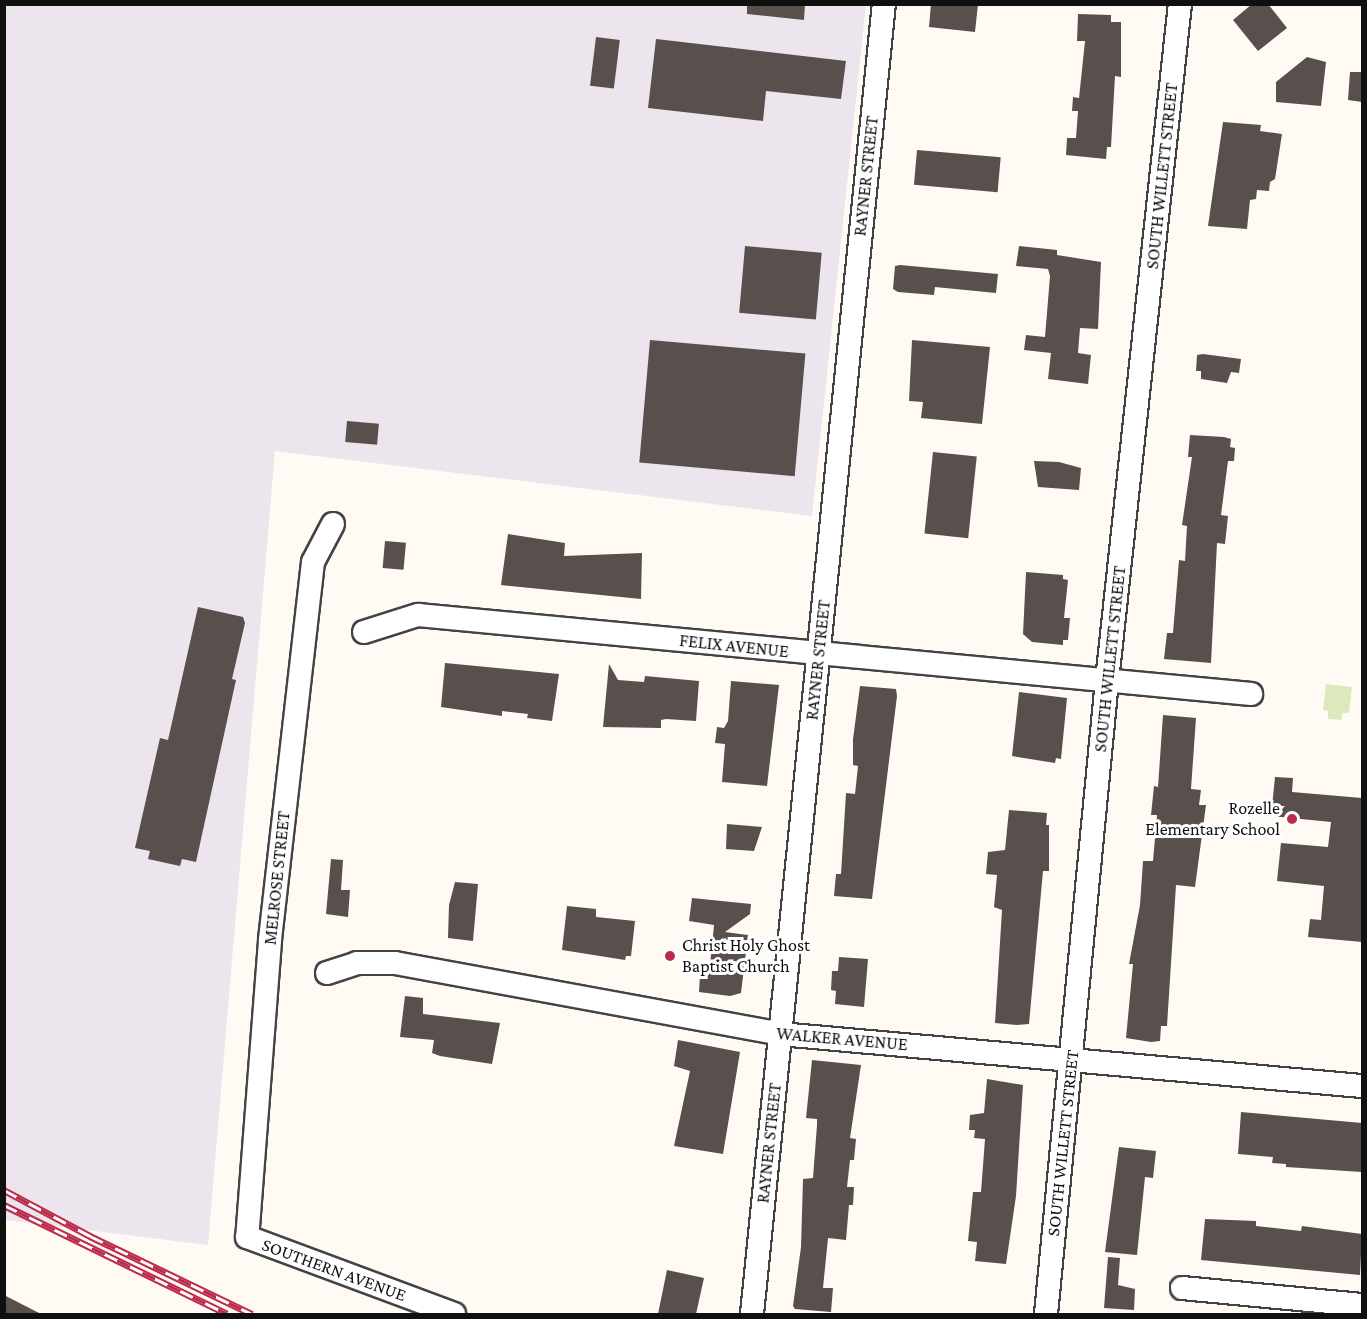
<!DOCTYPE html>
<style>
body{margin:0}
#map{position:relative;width:1367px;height:1319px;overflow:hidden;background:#fffbf4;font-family:"Crimson Pro",serif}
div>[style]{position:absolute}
.industrial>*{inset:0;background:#ece5ee}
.green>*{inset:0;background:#dbe9bd}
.building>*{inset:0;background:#594f4d;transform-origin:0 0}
.roads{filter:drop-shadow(2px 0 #434343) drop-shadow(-2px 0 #434343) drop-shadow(0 2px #434343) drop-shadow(0 -2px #434343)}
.minor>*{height:22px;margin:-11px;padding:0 11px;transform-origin:11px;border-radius:11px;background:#fff}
.rail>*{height:7px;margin-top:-3.5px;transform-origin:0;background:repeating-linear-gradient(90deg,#fff 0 14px,#bd2b4a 0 28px);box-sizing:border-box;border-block:2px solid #bd2b4a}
.dots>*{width:16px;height:16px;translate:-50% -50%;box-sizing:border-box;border:3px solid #fff;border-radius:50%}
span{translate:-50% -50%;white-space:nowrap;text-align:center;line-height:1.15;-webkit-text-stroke:6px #fff;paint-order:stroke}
.street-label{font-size:18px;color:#101010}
.poi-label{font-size:18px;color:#101010}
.right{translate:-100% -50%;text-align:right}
.left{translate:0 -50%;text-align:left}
.frame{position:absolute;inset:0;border:6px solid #101010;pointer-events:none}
</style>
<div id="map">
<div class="industrial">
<div style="clip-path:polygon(5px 5px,866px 5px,812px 516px,275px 451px,208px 1245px,5px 1220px)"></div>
</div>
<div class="green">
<div style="clip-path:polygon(1326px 684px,1352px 687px,1349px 713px,1343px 713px,1341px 720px,1328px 719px,1328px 711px,1323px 710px)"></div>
</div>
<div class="building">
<div style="clip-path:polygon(747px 4px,805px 4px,804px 20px,747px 14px)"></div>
<div style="clip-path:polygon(931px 4px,978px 4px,975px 32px,929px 27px)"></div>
<div style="clip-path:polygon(1252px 4px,1268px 4px,1287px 28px,1258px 51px,1233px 20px)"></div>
<div style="clip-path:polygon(1078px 14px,1111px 15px,1111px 22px,1121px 22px,1121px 77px,1115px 76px,1111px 147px,1107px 147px,1106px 159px,1066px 155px,1067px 138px,1076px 138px,1078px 111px,1072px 111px,1073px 97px,1079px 98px,1085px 41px,1077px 41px)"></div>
<div style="left:596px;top:37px;width:24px;height:49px;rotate:7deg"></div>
<div style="clip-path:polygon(656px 39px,846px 61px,841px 99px,766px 91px,763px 121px,648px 108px)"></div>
<div style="clip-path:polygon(1307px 57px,1326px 62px,1321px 106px,1276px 102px,1276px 82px)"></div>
<div style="clip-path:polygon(1350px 72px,1362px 72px,1362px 102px,1348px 100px)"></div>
<div style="clip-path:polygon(1223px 122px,1261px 125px,1260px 131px,1282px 134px,1275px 179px,1270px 182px,1269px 191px,1257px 190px,1256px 199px,1250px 200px,1247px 229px,1208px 226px)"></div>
<div style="left:917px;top:150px;width:84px;height:35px;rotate:5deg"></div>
<div style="left:745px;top:246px;width:77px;height:67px;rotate:5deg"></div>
<div style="clip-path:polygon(1019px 246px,1057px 250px,1057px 255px,1101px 262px,1098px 329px,1080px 328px,1078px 353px,1091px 355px,1088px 384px,1048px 379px,1051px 353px,1024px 350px,1026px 335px,1045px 337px,1050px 276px,1048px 269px,1016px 266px)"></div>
<div style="clip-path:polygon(900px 265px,998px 274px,996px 293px,935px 287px,934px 295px,898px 292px,893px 289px,895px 266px)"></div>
<div style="left:650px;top:340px;width:156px;height:123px;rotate:5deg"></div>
<div style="clip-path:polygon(912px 340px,990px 347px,982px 424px,921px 418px,923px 402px,909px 401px)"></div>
<div style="clip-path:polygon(1203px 354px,1241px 359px,1239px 373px,1231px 372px,1227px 383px,1201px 379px,1201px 371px,1196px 371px,1197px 355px)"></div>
<div style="left:347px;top:421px;width:32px;height:21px;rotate:5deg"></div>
<div style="clip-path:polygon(1190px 435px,1224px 437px,1231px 439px,1230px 447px,1235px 448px,1234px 461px,1228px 461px,1221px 515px,1228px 516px,1225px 544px,1217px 543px,1211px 663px,1164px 659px,1167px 633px,1173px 633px,1179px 560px,1185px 561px,1187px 526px,1182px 525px,1192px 457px,1188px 457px)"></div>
<div style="left:933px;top:452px;width:44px;height:82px;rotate:6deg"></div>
<div style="clip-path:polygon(1034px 461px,1059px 462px,1081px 468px,1079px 490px,1038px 487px)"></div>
<div style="clip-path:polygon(508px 534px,565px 543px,564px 556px,642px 553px,641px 599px,501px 585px)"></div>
<div style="left:385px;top:541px;width:21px;height:27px;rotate:5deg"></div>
<div style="clip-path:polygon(1026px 572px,1063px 575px,1063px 579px,1068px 580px,1064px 618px,1070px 618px,1068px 640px,1063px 640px,1063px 645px,1032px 642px,1023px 634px)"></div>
<div style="clip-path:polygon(198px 607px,243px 617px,245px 623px,232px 679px,236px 680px,196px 862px,182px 859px,180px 866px,148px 859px,150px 851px,135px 848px,160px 738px,168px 740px)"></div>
<div style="clip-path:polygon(445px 663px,559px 674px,552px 721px,527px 718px,528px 714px,502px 711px,502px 716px,441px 707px)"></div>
<div style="clip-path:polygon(609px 664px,618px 680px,644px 682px,645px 676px,699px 681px,696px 721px,666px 719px,661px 720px,661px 728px,603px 727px)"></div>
<div style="clip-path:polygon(731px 681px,779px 685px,767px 786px,722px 782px,725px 744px,715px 743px,717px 727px,724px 728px,728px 721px)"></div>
<div style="clip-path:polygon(860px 686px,896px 689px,897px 696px,872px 899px,834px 896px,836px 874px,841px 874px,846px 793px,855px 794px,858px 766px,853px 765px,853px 739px)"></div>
<div style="clip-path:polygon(1019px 692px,1067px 698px,1061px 759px,1056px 758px,1055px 763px,1012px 756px)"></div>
<div style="clip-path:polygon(1163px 715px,1196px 718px,1191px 789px,1201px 790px,1199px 805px,1206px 805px,1195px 887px,1176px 885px,1167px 1026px,1161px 1026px,1160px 1041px,1151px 1042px,1126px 1038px,1133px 964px,1129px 964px,1140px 905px,1143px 861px,1153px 861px,1157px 815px,1151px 815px,1154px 786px,1158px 787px)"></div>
<div style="clip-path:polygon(1275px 777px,1293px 778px,1292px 792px,1362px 798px,1362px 942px,1308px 937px,1310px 919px,1321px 920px,1324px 886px,1277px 881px,1281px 843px,1328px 847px,1331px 822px,1271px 816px)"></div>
<div style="clip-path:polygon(1009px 810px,1047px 813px,1046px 825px,1049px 825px,1049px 871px,1043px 871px,1029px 1024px,1017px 1025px,995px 1023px,1002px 910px,994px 907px,997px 875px,986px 874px,988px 852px,1005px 850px)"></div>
<div style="clip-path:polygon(727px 824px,762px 827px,754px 851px,726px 849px)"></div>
<div style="clip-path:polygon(331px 859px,343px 860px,341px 890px,350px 890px,348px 917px,326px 914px)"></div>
<div style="clip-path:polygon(455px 882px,478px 884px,473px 941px,448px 938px,449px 905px)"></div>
<div style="clip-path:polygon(692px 898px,751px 904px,750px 914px,725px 932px,748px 935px,741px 993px,730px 996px,699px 992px,700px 975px,709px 975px,714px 925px,689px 921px)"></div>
<div style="clip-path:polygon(567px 906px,596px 909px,596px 917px,635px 921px,631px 956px,626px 956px,625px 960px,562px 950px)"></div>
<div style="clip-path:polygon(839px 957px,868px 959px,864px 1007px,835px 1004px,836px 991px,831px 990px,832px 971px,838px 971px)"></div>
<div style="clip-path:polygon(405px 996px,423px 998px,423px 1014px,500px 1023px,492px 1064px,440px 1056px,432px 1053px,434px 1040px,400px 1037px)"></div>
<div style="clip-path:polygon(678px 1040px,740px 1052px,723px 1154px,674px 1146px,690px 1071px,674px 1066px)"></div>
<div style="clip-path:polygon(812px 1060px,861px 1065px,850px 1138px,856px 1139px,854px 1160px,850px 1160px,847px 1187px,854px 1187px,853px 1205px,849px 1205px,846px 1240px,828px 1238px,823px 1288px,833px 1288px,831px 1312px,795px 1309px,793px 1306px,801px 1247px,803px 1179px,813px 1178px,817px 1125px,817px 1119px,806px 1118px)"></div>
<div style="clip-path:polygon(987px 1079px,1023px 1085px,1016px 1196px,1006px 1264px,975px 1261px,977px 1242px,968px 1241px,973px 1192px,981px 1192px,985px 1139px,974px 1138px,975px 1130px,969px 1130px,970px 1115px,984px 1113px)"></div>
<div style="clip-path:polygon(1241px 1112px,1362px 1123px,1362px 1172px,1286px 1167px,1286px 1164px,1272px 1163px,1273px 1157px,1238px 1154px)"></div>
<div style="clip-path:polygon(1119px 1147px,1156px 1151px,1153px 1178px,1145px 1177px,1137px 1255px,1105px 1252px)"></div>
<div style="clip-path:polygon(1205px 1219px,1256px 1221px,1256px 1226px,1301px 1231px,1302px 1226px,1362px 1234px,1360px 1275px,1201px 1260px)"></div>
<div style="clip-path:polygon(1108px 1257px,1120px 1258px,1118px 1285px,1135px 1289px,1134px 1310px,1104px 1308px)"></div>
<div style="clip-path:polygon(667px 1270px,704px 1278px,696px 1314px,658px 1314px)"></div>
<div style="clip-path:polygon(4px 1295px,41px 1314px,4px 1314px)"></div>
</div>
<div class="roads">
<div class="minor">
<div style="left:333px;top:524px;width:43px;rotate:117.8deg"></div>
<div style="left:313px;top:562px;width:381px;rotate:96.5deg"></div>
<div style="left:270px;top:941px;width:297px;rotate:94.4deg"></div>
<div style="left:247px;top:1237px;width:221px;rotate:20.4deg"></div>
<div style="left:364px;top:632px;width:57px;rotate:-17.5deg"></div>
<div style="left:418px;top:615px;width:837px;rotate:5.42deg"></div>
<div style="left:327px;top:973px;width:32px;rotate:-18deg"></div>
<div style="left:357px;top:963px;width:38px"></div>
<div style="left:395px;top:963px;width:391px;rotate:10.4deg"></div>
<div style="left:780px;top:1034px;width:584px;rotate:5.11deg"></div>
<div style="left:1182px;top:1288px;width:181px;rotate:5.4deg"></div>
<div style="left:752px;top:1314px;width:1317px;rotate:-84.25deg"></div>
<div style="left:1046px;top:1314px;width:636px;rotate:-84.5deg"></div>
<div style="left:1107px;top:681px;width:681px;rotate:-83.85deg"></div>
</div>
</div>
<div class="rail">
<div style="left:4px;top:1190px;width:98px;rotate:28.1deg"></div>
<div style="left:90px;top:1236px;width:180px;rotate:25.7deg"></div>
<div style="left:4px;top:1205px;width:248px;rotate:26deg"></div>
</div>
<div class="dots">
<div style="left:1292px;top:819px;background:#bd2b4a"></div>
<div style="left:670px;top:956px;background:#bd2b4a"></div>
</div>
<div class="street-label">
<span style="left:866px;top:176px;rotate:-84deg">RAYNER STREET</span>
<span style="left:1162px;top:176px;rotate:-84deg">SOUTH WILLETT STREET</span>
<span style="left:734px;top:646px;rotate:6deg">FELIX AVENUE</span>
<span style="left:1110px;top:659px;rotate:-84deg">SOUTH WILLETT STREET</span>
<span style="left:818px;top:660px;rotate:-84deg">RAYNER STREET</span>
<span style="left:277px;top:878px;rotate:-84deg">MELROSE STREET</span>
<span style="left:842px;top:1039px;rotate:5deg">WALKER AVENUE</span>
<span style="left:769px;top:1143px;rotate:-84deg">RAYNER STREET</span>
<span style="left:1063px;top:1143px;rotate:-84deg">SOUTH WILLETT STREET</span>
<span style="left:334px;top:1270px;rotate:20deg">SOUTHERN AVENUE</span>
</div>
<div class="poi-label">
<span class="right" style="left:1280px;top:819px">Rozelle<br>Elementary School</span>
<span class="left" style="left:682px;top:956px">Christ Holy Ghost<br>Baptist Church</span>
</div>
<div class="frame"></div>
</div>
